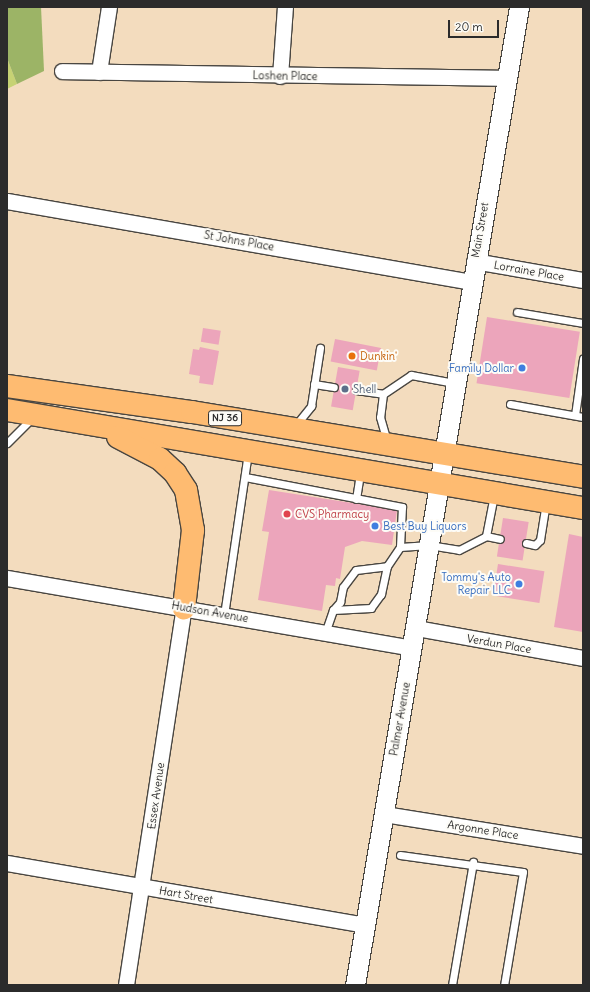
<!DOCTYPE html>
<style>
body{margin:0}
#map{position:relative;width:590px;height:992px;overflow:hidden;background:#f3dcbe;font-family:Delius,sans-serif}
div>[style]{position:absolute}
.green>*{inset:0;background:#c6d274}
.forest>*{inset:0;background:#9cb466}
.building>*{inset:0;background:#eca5bb;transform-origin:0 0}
.roads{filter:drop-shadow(1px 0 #494641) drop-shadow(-1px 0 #494641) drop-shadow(0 1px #494641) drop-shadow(0 -1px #494641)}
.service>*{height:7px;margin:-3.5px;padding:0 3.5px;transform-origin:3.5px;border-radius:3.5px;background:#fff}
.minor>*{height:15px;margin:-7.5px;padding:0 7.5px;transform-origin:7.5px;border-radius:7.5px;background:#fff}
.tertiary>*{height:19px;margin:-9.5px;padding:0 9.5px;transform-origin:9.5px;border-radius:9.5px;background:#fff}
.trunk>*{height:22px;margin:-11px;padding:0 11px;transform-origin:11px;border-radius:11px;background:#febb71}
.dots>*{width:11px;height:11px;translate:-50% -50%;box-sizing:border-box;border:2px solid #fdfcf7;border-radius:50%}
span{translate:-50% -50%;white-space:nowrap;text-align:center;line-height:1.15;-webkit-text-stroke:4px #fdfcf7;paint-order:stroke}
.shield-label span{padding:1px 3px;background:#fdfcf7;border:1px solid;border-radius:3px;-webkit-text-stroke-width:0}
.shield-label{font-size:10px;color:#2b2b2b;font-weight:700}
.street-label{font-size:11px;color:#2b2b2b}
.food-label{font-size:11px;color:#c56008}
.left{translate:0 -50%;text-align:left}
.shop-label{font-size:11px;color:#366cbe}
.right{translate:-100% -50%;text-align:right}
.service-label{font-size:11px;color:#4e5e75}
.health-label{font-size:11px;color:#be3a42}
.frame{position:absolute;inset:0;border:8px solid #2b2b2b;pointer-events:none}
.scale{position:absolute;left:448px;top:20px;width:51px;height:18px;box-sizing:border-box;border:2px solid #2b2b2b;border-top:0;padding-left:5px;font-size:12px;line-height:14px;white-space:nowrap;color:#2b2b2b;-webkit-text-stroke:3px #fdfcf7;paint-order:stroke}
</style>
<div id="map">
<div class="green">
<div style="clip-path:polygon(7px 58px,17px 84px,7px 89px)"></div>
</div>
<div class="forest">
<div style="clip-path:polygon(7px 7px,41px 7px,44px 71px,17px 84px,7px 58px)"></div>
</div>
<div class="building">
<div style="left:487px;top:317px;width:94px;height:67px;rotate:9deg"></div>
<div style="left:203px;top:328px;width:18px;height:14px;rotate:9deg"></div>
<div style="left:335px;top:339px;width:47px;height:23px;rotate:11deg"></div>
<div style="clip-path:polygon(200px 347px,219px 351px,213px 385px,199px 383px,200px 376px,189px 374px,193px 349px,199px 350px)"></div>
<div style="left:338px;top:367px;width:22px;height:40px;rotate:10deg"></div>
<div style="clip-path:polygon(269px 490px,397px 510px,392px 545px,362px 541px,345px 547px,340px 579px,336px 578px,335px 586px,326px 585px,322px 611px,258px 600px,269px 532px,262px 531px)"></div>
<div style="left:503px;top:518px;width:26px;height:39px;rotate:9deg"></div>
<div style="clip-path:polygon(569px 534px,583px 537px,583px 632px,554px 627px)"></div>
<div style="left:498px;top:564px;width:47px;height:32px;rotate:9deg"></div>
</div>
<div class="roads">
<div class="service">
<div style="left:517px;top:312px;width:67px;rotate:9.5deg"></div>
<div style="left:314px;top:384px;width:20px;rotate:9deg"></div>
<div style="left:356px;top:390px;width:27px;rotate:8deg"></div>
<div style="left:383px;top:394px;width:34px;rotate:-34deg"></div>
<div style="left:411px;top:375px;width:44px;rotate:10.5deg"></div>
<div style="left:383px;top:394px;width:23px;rotate:97deg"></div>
<div style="left:380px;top:417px;width:25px;rotate:74deg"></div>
<div style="left:510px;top:404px;width:74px;rotate:10.1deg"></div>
<div style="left:575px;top:415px;width:57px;rotate:-81.9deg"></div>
<div style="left:295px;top:426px;width:26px;rotate:-51deg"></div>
<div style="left:311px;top:406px;width:59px;rotate:-81.2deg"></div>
<div style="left:7px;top:443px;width:35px;rotate:-45deg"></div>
<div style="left:245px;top:477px;width:160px;rotate:10.8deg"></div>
<div style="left:402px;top:507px;width:40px;rotate:92.9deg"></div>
<div style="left:400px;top:547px;width:23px;rotate:124deg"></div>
<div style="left:387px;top:566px;width:29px;rotate:102deg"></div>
<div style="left:381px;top:594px;width:17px;rotate:126deg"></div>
<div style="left:371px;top:608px;width:38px;rotate:177deg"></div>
<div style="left:333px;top:610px;width:24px;rotate:109deg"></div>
<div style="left:356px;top:499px;width:26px;rotate:-81deg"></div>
<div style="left:486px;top:536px;width:14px;rotate:12deg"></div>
<div style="left:526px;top:543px;width:9px;rotate:13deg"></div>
<div style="left:535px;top:545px;width:7px;rotate:-45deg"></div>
<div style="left:540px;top:540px;width:36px;rotate:-81deg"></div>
<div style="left:400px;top:547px;width:29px;rotate:-4deg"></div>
<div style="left:429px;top:545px;width:30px;rotate:9deg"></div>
<div style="left:459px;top:550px;width:30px;rotate:-27deg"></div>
<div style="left:486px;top:536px;width:42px;rotate:-79deg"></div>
<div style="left:333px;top:610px;width:11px;rotate:-49deg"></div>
<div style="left:340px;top:602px;width:15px;rotate:-79deg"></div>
<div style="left:343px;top:587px;width:21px;rotate:-53deg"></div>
<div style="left:356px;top:570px;width:31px;rotate:-7deg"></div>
<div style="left:224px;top:615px;width:164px;rotate:-81.6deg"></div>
<div style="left:400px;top:855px;width:124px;rotate:7.9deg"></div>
<div style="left:523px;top:872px;width:115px;rotate:99.5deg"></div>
<div style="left:452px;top:985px;width:125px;rotate:-80.3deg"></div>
</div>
<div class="minor">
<div style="left:62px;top:71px;width:445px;rotate:0.9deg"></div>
<div style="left:99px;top:72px;width:66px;rotate:-81.3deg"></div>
<div style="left:280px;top:76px;width:69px;rotate:-85.9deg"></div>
<div style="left:7px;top:201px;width:471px;rotate:9.9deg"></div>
<div style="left:474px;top:261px;width:111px;rotate:9.9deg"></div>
<div style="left:7px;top:578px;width:411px;rotate:9.8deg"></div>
<div style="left:416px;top:628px;width:170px;rotate:10.2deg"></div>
<div style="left:384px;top:814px;width:202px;rotate:9.1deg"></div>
<div style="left:7px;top:863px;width:363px;rotate:9.8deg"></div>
<div style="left:126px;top:985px;width:381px;rotate:-81.3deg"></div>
</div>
<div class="tertiary">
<div style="left:355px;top:985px;width:992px;rotate:-80.48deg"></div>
</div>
<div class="trunk">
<div style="left:7px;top:386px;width:187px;rotate:8deg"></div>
<div style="left:192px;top:412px;width:396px;rotate:9.4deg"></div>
<div style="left:7px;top:410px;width:584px;rotate:9.66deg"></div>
<div style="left:118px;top:437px;width:47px;rotate:27.6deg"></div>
<div style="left:160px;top:459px;width:21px;rotate:43deg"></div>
<div style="left:175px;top:473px;width:20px;rotate:57deg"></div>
<div style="left:186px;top:490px;width:41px;rotate:80.1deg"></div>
<div style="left:193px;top:530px;width:79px;rotate:96.6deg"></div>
</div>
</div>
<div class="dots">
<div style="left:352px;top:356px;background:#e8710a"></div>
<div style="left:522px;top:368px;background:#3f7fe0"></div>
<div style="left:345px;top:389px;background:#5c6f8a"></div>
<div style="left:287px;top:514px;background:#e0444e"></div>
<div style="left:375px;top:526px;background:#3f7fe0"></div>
<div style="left:519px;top:584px;background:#3f7fe0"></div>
</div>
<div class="shield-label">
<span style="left:225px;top:418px">NJ 36</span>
</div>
<div class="street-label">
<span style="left:285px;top:76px;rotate:1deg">Loshen Place</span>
<span style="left:480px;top:230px;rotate:-80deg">Main Street</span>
<span style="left:239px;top:241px;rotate:10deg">St Johns Place</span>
<span style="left:529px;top:271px;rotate:10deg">Lorraine Place</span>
<span style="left:210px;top:612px;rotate:10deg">Hudson Avenue</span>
<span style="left:499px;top:644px;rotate:10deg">Verdun Place</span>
<span style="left:400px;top:719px;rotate:-80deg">Palmer Avenue</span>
<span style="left:156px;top:796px;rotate:-82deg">Essex Avenue</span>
<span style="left:483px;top:830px;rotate:9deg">Argonne Place</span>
<span style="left:186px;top:895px;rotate:10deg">Hart Street</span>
</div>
<div class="food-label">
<span class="left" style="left:360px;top:356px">Dunkin'</span>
</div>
<div class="shop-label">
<span class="right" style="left:514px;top:368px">Family Dollar</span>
<span class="left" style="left:383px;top:526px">Best Buy Liquors</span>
<span class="right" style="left:511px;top:584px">Tommy's Auto<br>Repair LLC</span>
</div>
<div class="service-label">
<span class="left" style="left:353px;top:389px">Shell</span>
</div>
<div class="health-label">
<span class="left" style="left:295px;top:514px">CVS Pharmacy</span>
</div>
<div class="frame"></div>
<div class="scale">20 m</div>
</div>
